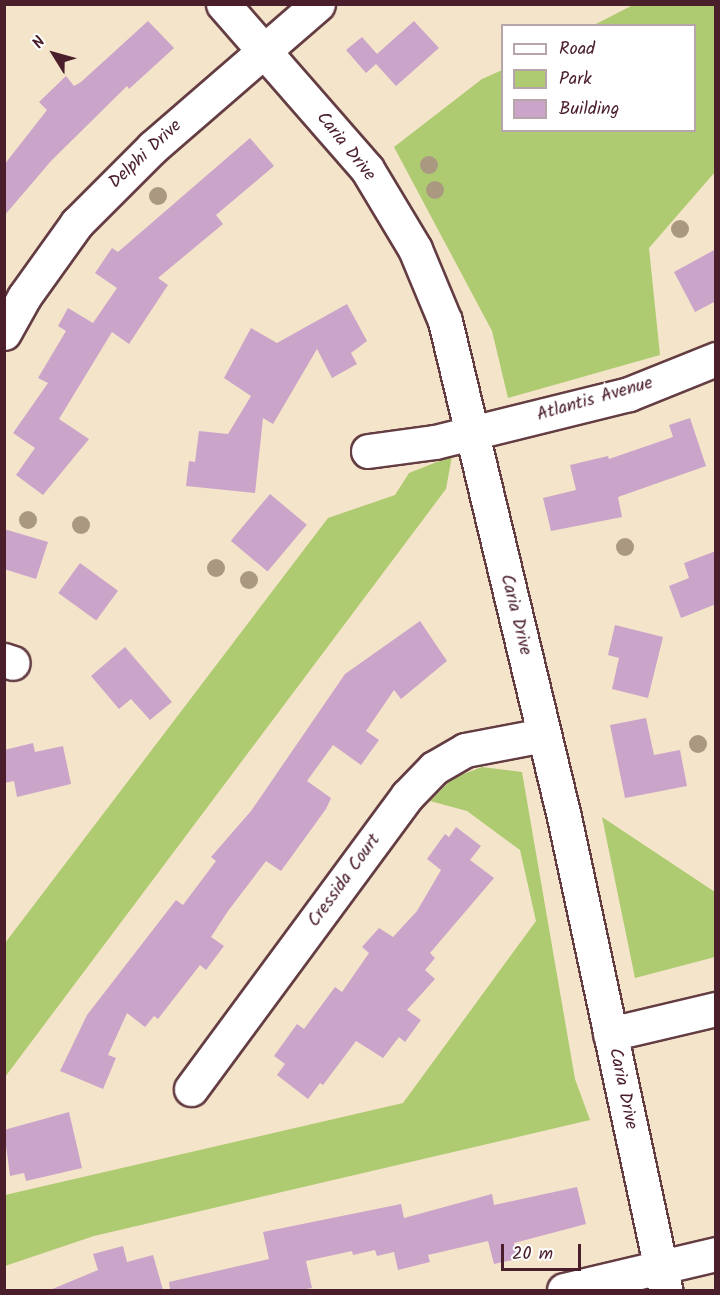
<!DOCTYPE html>
<style>
body{margin:0}
#map{position:relative;width:720px;height:1295px;overflow:hidden;background:#f4e4ca;font-family:Kalam,sans-serif}
div>[style]{position:absolute}
.green>*{inset:0;background:#afcb72}
.building>*{inset:0;background:#cba4ca;transform-origin:0 0}
.roads{filter:drop-shadow(2px 0 #643d43) drop-shadow(-2px 0 #643d43) drop-shadow(0 2px #643d43) drop-shadow(0 -2px #643d43)}
.minor>*{height:33px;margin:-16.5px;padding:0 16.5px;transform-origin:16.5px;border-radius:16.5px;background:#fff}
.trees>*{width:18px;height:18px;margin:-9px;border-radius:50%;background:#aa9980}
span{translate:-50% -50%;white-space:nowrap;text-align:center;line-height:1.15;-webkit-text-stroke:5px #fff;paint-order:stroke}
.street-label{font-size:18px;color:#4a1f2b}
.frame{position:absolute;inset:0;border:6px solid #4a1f2b;pointer-events:none}
.legend{position:absolute;left:501px;top:24px;width:195px;height:108px;box-sizing:border-box;background:#fff;border:2px solid #b7a5aa;margin:0;padding:8px 10px;list-style:none;font-size:18px;color:#4a1f2b}
.legend li{display:flex;align-items:center;gap:12px;height:30px}
.legend b{width:30px;border:2px solid #b7a5aa}
.north{position:absolute;left:24px;top:24px;width:60px;height:60px;-webkit-text-stroke:4px #fff;paint-order:stroke;rotate:307deg;font-size:16px;font-weight:700;line-height:24px;text-align:center;color:#4a1f2b}
.north::after{content:'';display:block;margin:auto;width:21px;height:27px;background:#4a1f2b;clip-path:polygon(50% 0,100% 100%,50% 72%,0 100%)}
.scale{position:absolute;left:501px;top:1244px;width:80px;height:27px;box-sizing:border-box;border:3px solid #4a1f2b;border-top:0;padding-left:8px;font-size:18px;line-height:21px;white-space:nowrap;color:#4a1f2b;-webkit-text-stroke:4px #fff;paint-order:stroke}
</style>
<div id="map">
<div class="green">
<div style="clip-path:polygon(633px 5px,715px 5px,715px 172px,649px 248px,660px 355px,508px 398px,492px 331px,394px 147px,482px 79px,502px 70px,502px 130px,694px 130px,694px 26px,594px 25px)"></div>
<div style="clip-path:polygon(452px 456px,446px 489px,5px 1077px,5px 943px,328px 518px,395px 495px,409px 473px)"></div>
<div style="clip-path:polygon(482px 767px,522px 772px,575px 1079px,590px 1120px,94px 1236px,5px 1266px,5px 1195px,403px 1103px,536px 921px,520px 850px,467px 811px,430px 801px,453px 778px)"></div>
<div style="clip-path:polygon(602px 817px,715px 892px,715px 957px,635px 978px)"></div>
</div>
<div class="building">
<div style="clip-path:polygon(148px 21px,174px 48px,129px 89px,127px 86px,51px 161px,4px 216px,4px 165px,47px 110px,39px 102px,66px 76px,74px 86px,81px 82px)"></div>
<div style="clip-path:polygon(414px 21px,439px 48px,396px 86px,376px 64px,366px 73px,346px 50px,362px 37px,377px 54px)"></div>
<div style="clip-path:polygon(250px 138px,274px 166px,216px 215px,223px 224px,158px 278px,168px 285px,129px 344px,112px 332px,59px 419px,89px 439px,43px 495px,16px 475px,35px 448px,13px 433px,48px 383px,38px 378px,66px 331px,58px 326px,68px 308px,93px 323px,117px 288px,95px 273px,112px 248px,118px 252px)"></div>
<div style="clip-path:polygon(716px 249px,716px 301px,695px 312px,674px 272px)"></div>
<div style="clip-path:polygon(347px 304px,367px 341px,351px 353px,357px 364px,332px 378px,317px 349px,273px 424px,263px 418px,255px 493px,186px 486px,189px 461px,195px 462px,199px 431px,228px 434px,251px 396px,224px 378px,251px 328px,277px 343px)"></div>
<div style="clip-path:polygon(690px 418px,706px 466px,618px 497px,622px 517px,551px 531px,543px 498px,576px 490px,570px 465px,608px 456px,609px 459px,673px 437px,669px 425px)"></div>
<div style="left:270px;top:494px;width:48px;height:61px;rotate:40deg"></div>
<div style="clip-path:polygon(4px 529px,48px 542px,36px 579px,4px 569px)"></div>
<div style="clip-path:polygon(716px 551px,716px 604px,681px 618px,669px 586px,689px 578px,684px 563px)"></div>
<div style="left:80px;top:563px;width:47px;height:37px;rotate:36deg"></div>
<div style="clip-path:polygon(420px 621px,447px 661px,401px 699px,394px 690px,366px 731px,379px 740px,361px 765px,333px 745px,307px 781px,331px 798px,326px 809px,281px 871px,266px 861px,228px 911px,211px 937px,224px 946px,206px 970px,200px 965px,158px 1019px,154px 1016px,145px 1027px,127px 1013px,108px 1055px,116px 1058px,103px 1089px,60px 1071px,87px 1015px,176px 900px,183px 905px,216px 861px,211px 857px,251px 811px,345px 674px)"></div>
<div style="clip-path:polygon(615px 625px,663px 637px,648px 698px,612px 689px,619px 658px,608px 655px)"></div>
<div style="clip-path:polygon(125px 647px,172px 702px,150px 720px,131px 699px,119px 709px,91px 676px)"></div>
<div style="clip-path:polygon(646px 718px,654px 755px,680px 750px,687px 786px,625px 798px,610px 725px)"></div>
<div style="clip-path:polygon(33px 743px,35px 752px,63px 746px,71px 784px,17px 797px,14px 781px,4px 783px,4px 750px)"></div>
<div style="clip-path:polygon(456px 827px,481px 846px,470px 860px,494px 878px,430px 953px,435px 958px,425px 970px,435px 979px,407px 1010px,421px 1020px,405px 1042px,399px 1037px,383px 1058px,356px 1041px,323px 1085px,320px 1083px,308px 1099px,277px 1075px,285px 1064px,274px 1056px,297px 1024px,304px 1029px,335px 987px,342px 992px,369px 953px,362px 947px,379px 928px,393px 937px,417px 911px,441px 870px,427px 859px,445px 834px,449px 837px)"></div>
<div style="clip-path:polygon(69px 1112px,82px 1168px,26px 1181px,24px 1173px,10px 1176px,4px 1130px)"></div>
<div style="clip-path:polygon(577px 1187px,586px 1224px,514px 1243px,517px 1259px,494px 1264px,488px 1241px,428px 1255px,430px 1262px,398px 1270px,394px 1252px,377px 1256px,375px 1250px,353px 1255px,352px 1251px,306px 1261px,312px 1288px,300px 1290px,170px 1290px,169px 1282px,269px 1259px,263px 1232px,401px 1204px,404px 1218px,492px 1194px,494px 1205px)"></div>
<div style="clip-path:polygon(123px 1246px,127px 1262px,153px 1255px,163px 1290px,50px 1290px,98px 1270px,93px 1254px)"></div>
</div>
<div class="roads">
<div class="minor">
<div style="left:223px;top:4px;width:219px;rotate:48.9deg"></div>
<div style="left:367px;top:169px;width:93px;rotate:59deg"></div>
<div style="left:415px;top:249px;width:78px;rotate:67.4deg"></div>
<div style="left:445px;top:321px;width:510px;rotate:76.51deg"></div>
<div style="left:564px;top:817px;width:484px;rotate:77.9deg"></div>
<div style="left:4px;top:333px;width:41px;rotate:-60.9deg"></div>
<div style="left:24px;top:297px;width:91px;rotate:-54.4deg"></div>
<div style="left:77px;top:223px;width:107px;rotate:-45deg"></div>
<div style="left:153px;top:147px;width:218px;rotate:-40.9deg"></div>
<div style="left:368px;top:451px;width:68px;rotate:-7.7deg"></div>
<div style="left:435px;top:442px;width:200px;rotate:-13.9deg"></div>
<div style="left:629px;top:394px;width:94px;rotate:-21.9deg"></div>
<div style="left:4px;top:660px;width:9px;rotate:18deg"></div>
<div style="left:610px;top:1034px;width:109px;rotate:-13.3deg"></div>
<div style="left:191px;top:1089px;width:364px;rotate:-53.6deg"></div>
<div style="left:407px;top:796px;width:39px;rotate:-46deg"></div>
<div style="left:434px;top:768px;width:36px;rotate:-30deg"></div>
<div style="left:465px;top:750px;width:80px;rotate:-10.8deg"></div>
<div style="left:564px;top:1290px;width:156px;rotate:-13.3deg"></div>
</div>
</div>
<div class="trees">
<div style="left:429px;top:165px"></div>
<div style="left:435px;top:190px"></div>
<div style="left:158px;top:196px"></div>
<div style="left:680px;top:229px"></div>
<div style="left:28px;top:520px"></div>
<div style="left:81px;top:525px"></div>
<div style="left:625px;top:547px"></div>
<div style="left:216px;top:568px"></div>
<div style="left:249px;top:580px"></div>
<div style="left:698px;top:744px"></div>
</div>
<div class="street-label">
<span style="left:345px;top:147px;rotate:51deg">Caria Drive</span>
<span style="left:146px;top:155px;rotate:-43deg">Delphi Drive</span>
<span style="left:595px;top:400px;rotate:-16deg">Atlantis Avenue</span>
<span style="left:515px;top:615px;rotate:76deg">Caria Drive</span>
<span style="left:345px;top:881px;rotate:-54deg">Cressida Court</span>
<span style="left:622px;top:1089px;rotate:78deg">Caria Drive</span>
</div>
<div class="frame"></div>
<ul class="legend">
<li><b style="height:8px;background:#fff"></b>Road</li>
<li><b style="height:16px;background:#afcb72"></b>Park</li>
<li><b style="height:16px;background:#cba4ca"></b>Building</li>
</ul>
<div class="north">N</div>
<div class="scale">20 m</div>
</div>
